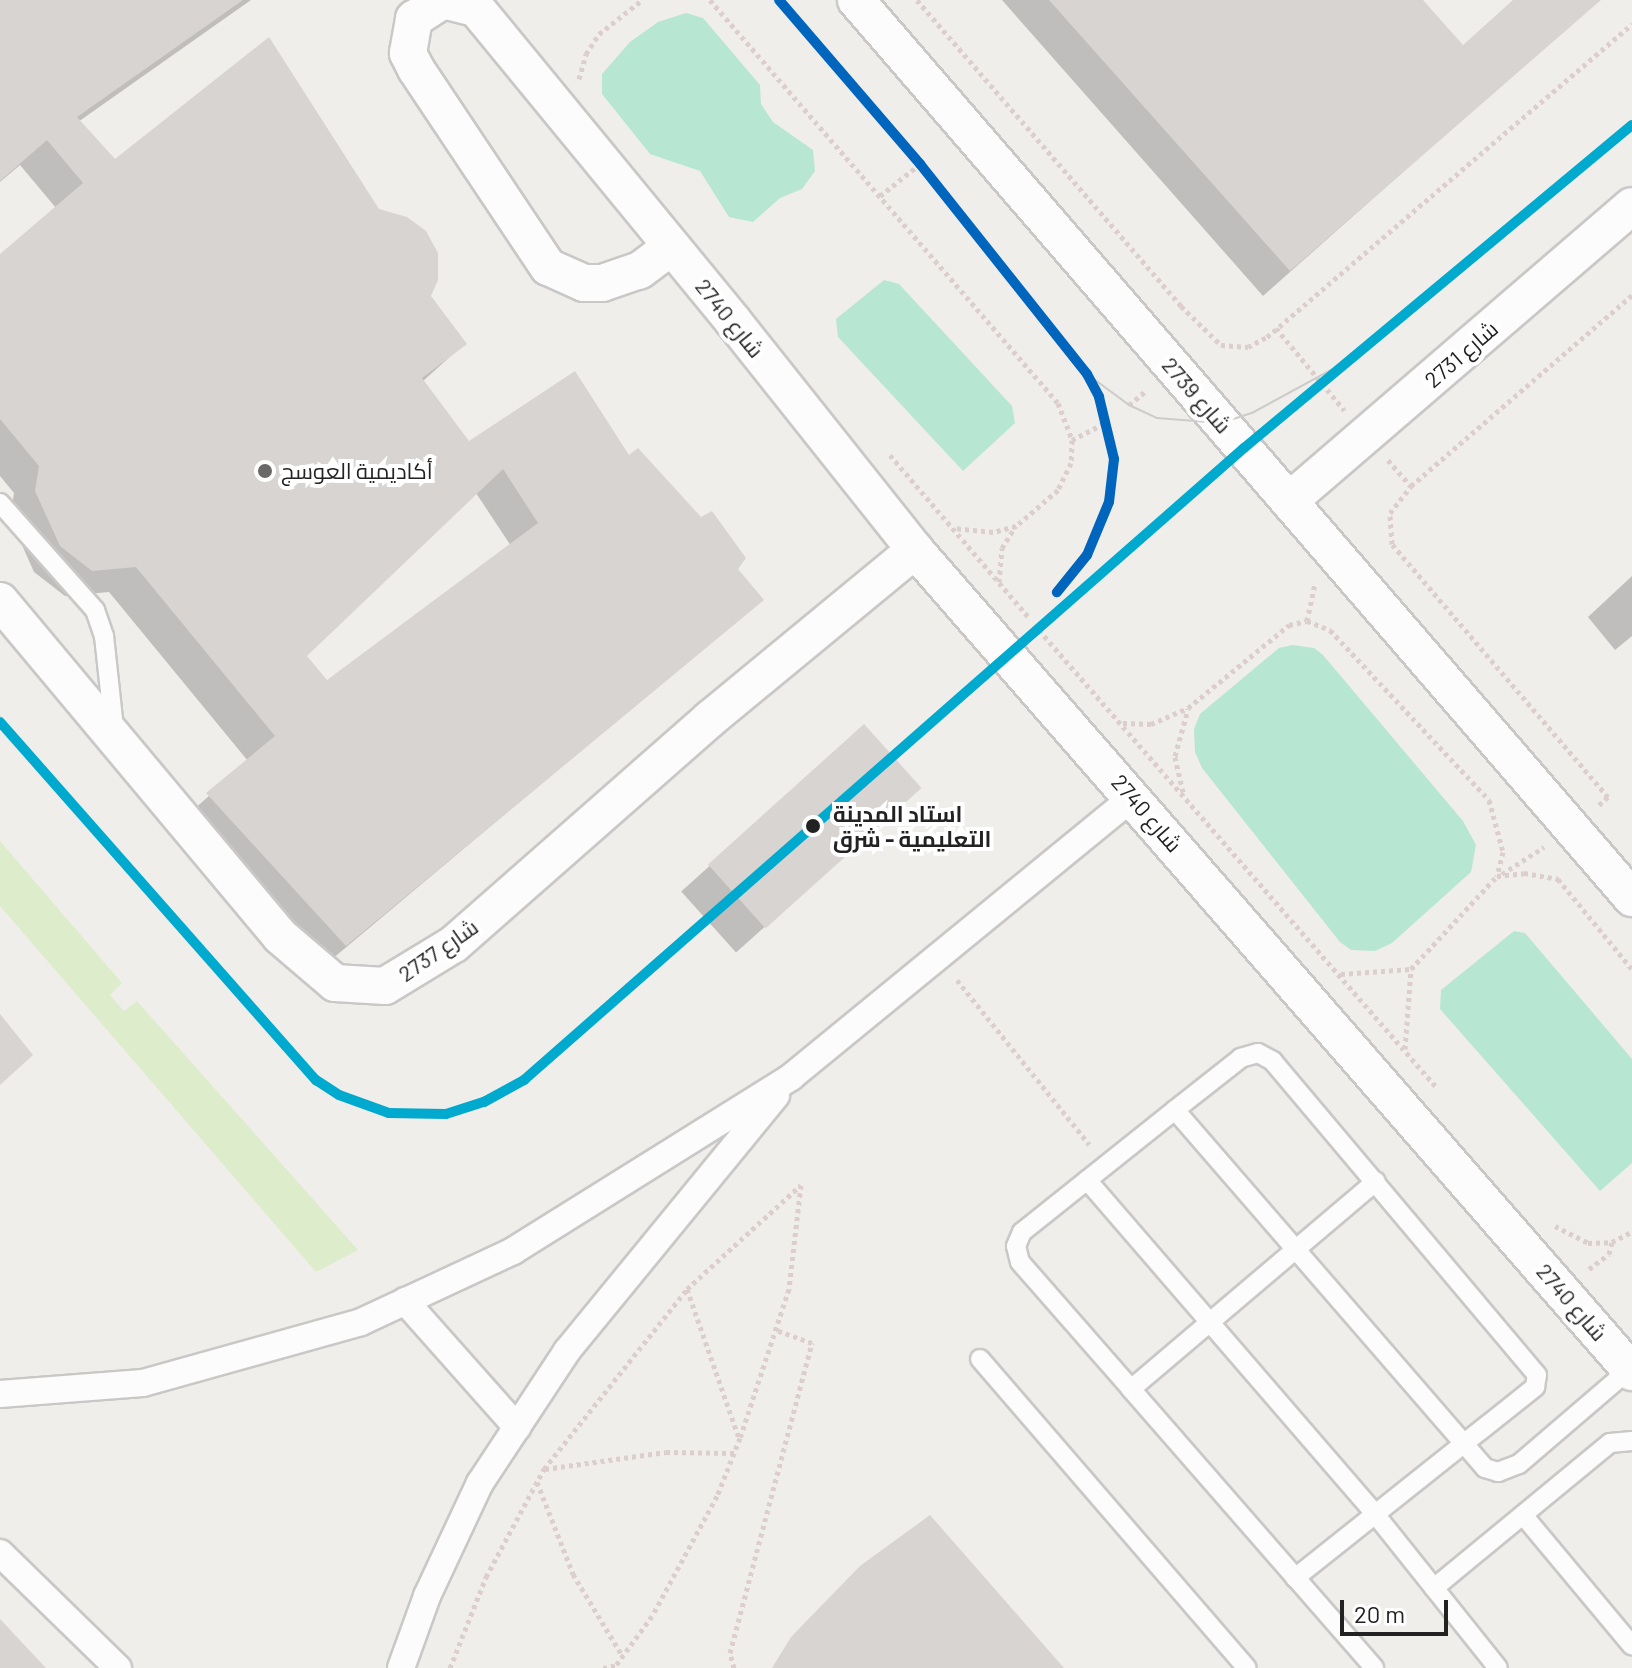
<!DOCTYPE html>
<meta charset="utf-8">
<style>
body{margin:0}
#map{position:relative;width:1632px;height:1668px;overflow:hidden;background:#f0eeeb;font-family:Barlow,Cairo,sans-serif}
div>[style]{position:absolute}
.grass>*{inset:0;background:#ddeccb}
.pitch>*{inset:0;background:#b7e6d2}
.shadow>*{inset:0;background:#0003;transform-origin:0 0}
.building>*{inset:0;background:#d7d4d2;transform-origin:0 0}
.path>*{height:5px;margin-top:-2.5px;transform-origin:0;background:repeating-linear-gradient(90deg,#dccecd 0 4px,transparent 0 8px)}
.roads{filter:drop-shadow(2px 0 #c9c8c7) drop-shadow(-2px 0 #c9c8c7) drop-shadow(0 2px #c9c8c7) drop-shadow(0 -2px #c9c8c7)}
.service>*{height:18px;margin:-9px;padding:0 9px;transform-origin:9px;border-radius:9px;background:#fdfcfc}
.pedestrian>*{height:26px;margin:-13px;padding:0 13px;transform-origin:13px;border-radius:13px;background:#fdfcfc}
.minor>*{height:36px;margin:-18px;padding:0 18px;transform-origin:18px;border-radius:18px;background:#fdfcfc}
.tram>*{height:2px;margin:-1px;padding:0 1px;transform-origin:1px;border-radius:1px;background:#ccc}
.tram-1>*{height:10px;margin:-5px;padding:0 5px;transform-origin:5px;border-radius:5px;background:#00a9ce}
.tram-2>*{height:10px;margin:-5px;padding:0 5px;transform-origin:5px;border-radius:5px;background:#0065bd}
.dots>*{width:22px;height:22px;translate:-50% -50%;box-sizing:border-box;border:4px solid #fff;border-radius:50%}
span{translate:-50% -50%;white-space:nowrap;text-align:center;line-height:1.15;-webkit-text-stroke:8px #fff;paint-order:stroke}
.street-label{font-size:22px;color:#222}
.poi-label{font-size:22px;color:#222}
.left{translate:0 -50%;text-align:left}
.stop-label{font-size:22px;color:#222;font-weight:700}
.scale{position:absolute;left:1340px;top:1600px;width:108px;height:36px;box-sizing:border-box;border:4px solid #222;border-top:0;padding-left:10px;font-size:24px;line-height:28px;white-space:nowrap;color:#222;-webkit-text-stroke:6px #fff;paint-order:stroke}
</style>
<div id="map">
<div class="grass">
<div style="clip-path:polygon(0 841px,122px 983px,110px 995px,124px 1011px,137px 1001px,358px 1250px,316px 1272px,0 906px)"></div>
</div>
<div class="pitch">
<div style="clip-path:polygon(686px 13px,703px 18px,760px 85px,761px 104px,773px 122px,813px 150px,815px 171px,802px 189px,780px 198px,753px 222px,729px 217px,700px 171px,650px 154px,602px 94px,602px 74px,630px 42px,658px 22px)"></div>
<div style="clip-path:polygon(884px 280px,899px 284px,1012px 406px,1015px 423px,963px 471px,838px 337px,836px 319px)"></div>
<div style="clip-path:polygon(1292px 645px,1314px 648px,1323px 655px,1463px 821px,1476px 845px,1471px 872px,1392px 943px,1375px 951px,1351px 950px,1340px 942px,1202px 768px,1195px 752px,1194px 729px,1200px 714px,1279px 648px)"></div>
<div style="clip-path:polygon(1514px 931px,1525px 933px,1632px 1059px,1632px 1163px,1600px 1191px,1440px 1009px,1441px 990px)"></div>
</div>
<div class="shadow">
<div style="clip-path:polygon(evenodd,0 0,251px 0,78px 122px,115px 162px,428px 296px,464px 344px,422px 382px,468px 443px,628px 458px,761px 600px,319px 970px,182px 820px,248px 761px,109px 592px,65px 596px,34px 572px,10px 518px,14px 493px,0 476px,0 256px,56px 208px,20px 165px,0 182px,0 0,476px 493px,511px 546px,327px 683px,305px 656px,476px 493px)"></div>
<div style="clip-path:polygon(1002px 0,1420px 0,1463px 48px,1516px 0,1597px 0,1263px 296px)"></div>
<div style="clip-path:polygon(1632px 576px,1632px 636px,1615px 650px,1588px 617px)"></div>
<div style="left:864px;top:727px;width:82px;height:246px;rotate:48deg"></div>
</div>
<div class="building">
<div style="clip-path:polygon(evenodd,0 0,243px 0,77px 117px,115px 159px,269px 37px,379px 209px,407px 217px,426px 231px,438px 253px,438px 280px,431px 296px,467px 344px,422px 378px,469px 441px,575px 371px,629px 455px,638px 448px,701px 517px,712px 511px,746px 558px,738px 569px,764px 600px,346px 946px,206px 793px,275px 736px,136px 567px,92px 571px,60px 546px,35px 491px,39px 466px,0 419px,0 254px,83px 183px,47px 140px,0 181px,0 0,503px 469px,538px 523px,327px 680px,307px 656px,503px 469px)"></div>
<div style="clip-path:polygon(1049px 0,1423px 0,1463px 45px,1513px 0,1601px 0,1290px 271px)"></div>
<div style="left:864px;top:724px;width:86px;height:210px;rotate:48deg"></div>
<div style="clip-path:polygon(0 1014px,33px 1055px,0 1085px)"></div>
<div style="clip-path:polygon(930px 1515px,1064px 1668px,772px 1668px,791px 1637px,860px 1566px)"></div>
<div style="clip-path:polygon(0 1619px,46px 1668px,0 1668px)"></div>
</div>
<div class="path">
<div style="left:710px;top:0;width:532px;rotate:49.19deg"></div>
<div style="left:1058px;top:403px;width:40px;rotate:69deg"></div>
<div style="left:1072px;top:440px;width:23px;rotate:92deg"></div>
<div style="left:1071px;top:463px;width:30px;rotate:116deg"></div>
<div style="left:1058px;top:490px;width:55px;rotate:139.4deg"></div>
<div style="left:1016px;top:526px;width:24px;rotate:165deg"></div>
<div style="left:993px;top:532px;width:40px;rotate:-174.3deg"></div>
<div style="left:917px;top:0;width:404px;rotate:49.2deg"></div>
<div style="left:1181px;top:306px;width:56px;rotate:44.3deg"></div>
<div style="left:1221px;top:345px;width:27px;rotate:4deg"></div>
<div style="left:1248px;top:347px;width:21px;rotate:-28deg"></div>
<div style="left:1267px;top:337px;width:481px;rotate:-40.6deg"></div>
<div style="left:579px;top:79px;width:26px;rotate:-74deg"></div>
<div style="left:586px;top:54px;width:24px;rotate:-57deg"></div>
<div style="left:599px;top:34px;width:55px;rotate:-38.3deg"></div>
<div style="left:880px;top:196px;width:51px;rotate:-38.7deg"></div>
<div style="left:1276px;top:328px;width:107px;rotate:50.3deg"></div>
<div style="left:1129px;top:405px;width:23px;rotate:-40deg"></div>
<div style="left:1072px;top:440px;width:42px;rotate:-27.2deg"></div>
<div style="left:890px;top:455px;width:216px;rotate:49.5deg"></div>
<div style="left:1388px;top:460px;width:35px;rotate:49deg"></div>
<div style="left:999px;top:582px;width:34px;rotate:-85deg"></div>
<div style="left:1002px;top:548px;width:26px;rotate:-58deg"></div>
<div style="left:1307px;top:621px;width:39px;rotate:-78deg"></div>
<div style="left:1039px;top:630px;width:607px;rotate:49.01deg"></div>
<div style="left:1123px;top:723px;width:28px;rotate:2deg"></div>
<div style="left:1151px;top:724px;width:40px;rotate:-23.4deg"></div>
<div style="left:1188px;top:708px;width:131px;rotate:-39.4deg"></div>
<div style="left:1289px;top:625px;width:18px;rotate:-13deg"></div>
<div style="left:1307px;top:621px;width:25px;rotate:21deg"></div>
<div style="left:1330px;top:630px;width:233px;rotate:46.9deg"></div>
<div style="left:1489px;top:800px;width:54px;rotate:74.9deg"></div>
<div style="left:1503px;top:852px;width:25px;rotate:104deg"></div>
<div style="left:1183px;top:792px;width:37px;rotate:-103deg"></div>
<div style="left:1175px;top:756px;width:49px;rotate:-74.5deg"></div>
<div style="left:1599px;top:805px;width:12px;rotate:-42deg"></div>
<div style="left:1608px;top:797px;width:333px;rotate:-130.5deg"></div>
<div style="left:1392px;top:544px;width:31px;rotate:-94deg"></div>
<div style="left:1390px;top:513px;width:34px;rotate:-52deg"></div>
<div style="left:1411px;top:486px;width:292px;rotate:-40.8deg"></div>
<div style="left:1502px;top:874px;width:50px;rotate:-32.7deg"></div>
<div style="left:1341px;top:974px;width:70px;rotate:-4.1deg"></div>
<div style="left:957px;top:980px;width:211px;rotate:51.2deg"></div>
<div style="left:1405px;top:1049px;width:80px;rotate:-85.7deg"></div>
<div style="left:1411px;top:969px;width:127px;rotate:-47.2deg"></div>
<div style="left:1497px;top:876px;width:27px;rotate:-6deg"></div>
<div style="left:1524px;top:873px;width:35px;rotate:10deg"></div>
<div style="left:1558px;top:879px;width:117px;rotate:50.6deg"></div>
<div style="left:1555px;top:1226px;width:37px;rotate:27deg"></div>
<div style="left:1588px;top:1243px;width:24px;rotate:-2deg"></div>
<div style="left:1612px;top:1242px;width:22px;rotate:-27deg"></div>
<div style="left:1589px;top:1269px;width:25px;rotate:-37deg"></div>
<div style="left:1609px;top:1254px;width:12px;rotate:-76deg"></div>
<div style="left:687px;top:1289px;width:158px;rotate:70.8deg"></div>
<div style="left:545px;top:1469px;width:122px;rotate:-8deg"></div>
<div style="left:666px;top:1452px;width:68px;rotate:0.8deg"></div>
<div style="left:537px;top:1482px;width:99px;rotate:68.6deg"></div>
<div style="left:573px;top:1574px;width:97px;rotate:58.9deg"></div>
<div style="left:450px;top:1668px;width:98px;rotate:-68.4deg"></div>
<div style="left:486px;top:1577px;width:123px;rotate:-61.8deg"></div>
<div style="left:544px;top:1469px;width:230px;rotate:-51.5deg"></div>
<div style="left:687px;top:1289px;width:154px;rotate:-42.4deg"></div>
<div style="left:801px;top:1185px;width:105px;rotate:96.6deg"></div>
<div style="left:789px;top:1289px;width:157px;rotate:108.2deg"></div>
<div style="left:740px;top:1438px;width:62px;rotate:111.6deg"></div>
<div style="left:717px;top:1496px;width:136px;rotate:118.4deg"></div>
<div style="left:652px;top:1616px;width:64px;rotate:126.2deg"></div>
<div style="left:603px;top:1668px;width:14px;rotate:-12deg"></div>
<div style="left:734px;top:1668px;width:16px;rotate:-105deg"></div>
<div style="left:730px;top:1653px;width:321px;rotate:-75.2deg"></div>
<div style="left:812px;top:1343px;width:38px;rotate:-160deg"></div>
</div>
<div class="roads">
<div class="service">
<div style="left:0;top:503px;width:143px;rotate:48.4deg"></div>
<div style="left:95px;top:610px;width:28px;rotate:71deg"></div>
<div style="left:104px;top:636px;width:93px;rotate:83.8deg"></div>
<div style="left:1175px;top:1110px;width:474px;rotate:49.1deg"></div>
<div style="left:1485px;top:1468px;width:14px;rotate:17deg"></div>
<div style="left:1498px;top:1472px;width:22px;rotate:-21deg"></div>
<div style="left:1519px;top:1464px;width:146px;rotate:-40.6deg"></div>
<div style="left:1087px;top:1180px;width:441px;rotate:49.2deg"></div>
<div style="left:1375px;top:1514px;width:197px;rotate:51.4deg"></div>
<div style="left:980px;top:1359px;width:408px;rotate:49.2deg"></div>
<div style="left:1131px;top:1389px;width:321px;rotate:-40.3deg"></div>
<div style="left:1523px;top:1515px;width:170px;rotate:50.2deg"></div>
<div style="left:1295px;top:1578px;width:307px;rotate:-38.5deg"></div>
<div style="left:1535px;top:1387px;width:12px;rotate:-81deg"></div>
<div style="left:1537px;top:1375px;width:410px;rotate:-130.1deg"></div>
<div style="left:1273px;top:1061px;width:17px;rotate:-152deg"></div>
<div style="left:1258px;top:1053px;width:18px;rotate:164deg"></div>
<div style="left:1241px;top:1058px;width:84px;rotate:141.8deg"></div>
<div style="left:1175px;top:1110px;width:196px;rotate:141.4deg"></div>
<div style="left:1022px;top:1232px;width:15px;rotate:113deg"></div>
<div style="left:1016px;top:1246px;width:16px;rotate:76deg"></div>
<div style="left:1020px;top:1262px;width:169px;rotate:48.8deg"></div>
<div style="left:1131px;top:1389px;width:370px;rotate:48.9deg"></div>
<div style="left:1434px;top:1588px;width:228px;rotate:-39.5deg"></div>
<div style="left:1610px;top:1443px;width:22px;rotate:-5deg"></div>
</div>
<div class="pedestrian">
<div style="left:405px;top:1301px;width:169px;rotate:48.4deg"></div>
<div style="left:0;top:1394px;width:143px;rotate:-4.4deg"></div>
<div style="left:143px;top:1383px;width:226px;rotate:-15.6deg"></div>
<div style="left:361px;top:1322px;width:168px;rotate:-25deg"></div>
<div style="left:513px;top:1251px;width:328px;rotate:-32deg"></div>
<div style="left:791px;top:1077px;width:442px;rotate:-39.3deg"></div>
<div style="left:0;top:1553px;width:165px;rotate:44.3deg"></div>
<div style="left:401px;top:1668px;width:77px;rotate:-70.1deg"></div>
<div style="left:427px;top:1596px;width:125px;rotate:-64.9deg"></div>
<div style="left:480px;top:1483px;width:158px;rotate:-56.6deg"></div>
<div style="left:567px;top:1351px;width:330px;rotate:-50.7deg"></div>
</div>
<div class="minor">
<div style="left:856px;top:0;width:1187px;rotate:49.17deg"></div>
<div style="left:671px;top:247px;width:39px;rotate:143deg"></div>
<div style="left:640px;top:270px;width:40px;rotate:161.1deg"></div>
<div style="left:602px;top:283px;width:18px;rotate:180deg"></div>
<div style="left:584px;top:283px;width:39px;rotate:-156deg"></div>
<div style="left:548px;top:267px;width:238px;rotate:-123.7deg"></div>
<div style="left:416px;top:69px;width:18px;rotate:-117deg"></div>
<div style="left:408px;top:53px;width:35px;rotate:-80deg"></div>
<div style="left:414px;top:19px;width:35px;rotate:-33deg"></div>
<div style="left:443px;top:0;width:34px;rotate:14deg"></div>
<div style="left:476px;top:8px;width:405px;rotate:50.6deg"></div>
<div style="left:733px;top:321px;width:293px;rotate:51.5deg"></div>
<div style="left:915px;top:550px;width:1091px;rotate:48.9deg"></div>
<div style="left:1289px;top:501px;width:452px;rotate:-40.7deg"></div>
<div style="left:0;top:601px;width:437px;rotate:50.1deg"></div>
<div style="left:280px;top:936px;width:72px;rotate:40.5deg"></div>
<div style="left:335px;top:983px;width:50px;rotate:3.4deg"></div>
<div style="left:385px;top:986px;width:81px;rotate:-31.3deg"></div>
<div style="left:454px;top:944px;width:341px;rotate:-41.3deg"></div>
<div style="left:710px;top:719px;width:266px;rotate:-39.5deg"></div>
</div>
</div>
<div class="tram">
<div style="left:1087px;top:374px;width:52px;rotate:36.4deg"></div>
<div style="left:1129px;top:405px;width:31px;rotate:25deg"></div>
<div style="left:1157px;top:418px;width:64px;rotate:4.5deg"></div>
<div style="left:1221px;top:423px;width:33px;rotate:-18deg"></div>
<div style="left:1252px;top:413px;width:128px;rotate:-28.6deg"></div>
</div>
<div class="tram-1">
<div style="left:0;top:722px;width:478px;rotate:48.6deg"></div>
<div style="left:316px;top:1080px;width:27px;rotate:33deg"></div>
<div style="left:339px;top:1095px;width:53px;rotate:19.8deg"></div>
<div style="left:389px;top:1113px;width:57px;rotate:1deg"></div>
<div style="left:446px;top:1114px;width:40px;rotate:-18deg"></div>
<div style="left:484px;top:1102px;width:46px;rotate:-28.8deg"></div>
<div style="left:524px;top:1080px;width:958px;rotate:-41.28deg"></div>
<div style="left:1244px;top:448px;width:505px;rotate:-39.78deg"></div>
</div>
<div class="tram-2">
<div style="left:779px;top:0;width:216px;rotate:49.3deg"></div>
<div style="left:920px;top:164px;width:268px;rotate:51.5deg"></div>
<div style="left:1087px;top:374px;width:26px;rotate:62deg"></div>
<div style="left:1099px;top:397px;width:64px;rotate:76.4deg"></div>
<div style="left:1114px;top:459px;width:43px;rotate:96.6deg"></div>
<div style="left:1109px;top:502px;width:57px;rotate:112.5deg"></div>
<div style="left:1087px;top:555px;width:48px;rotate:129deg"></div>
</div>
<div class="dots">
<div style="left:265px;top:471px;background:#6a6968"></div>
<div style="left:813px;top:826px;background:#222"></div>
</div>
<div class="street-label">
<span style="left:730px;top:318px;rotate:51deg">شارع 2740</span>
<span style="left:1461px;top:354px;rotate:-41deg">شارع 2731</span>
<span style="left:1197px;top:395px;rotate:49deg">شارع 2739</span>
<span style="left:1147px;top:813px;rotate:49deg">شارع 2740</span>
<span style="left:438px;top:950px;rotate:-35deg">شارع 2737</span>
<span style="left:1572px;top:1302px;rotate:49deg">شارع 2740</span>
</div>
<div class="poi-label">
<span class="left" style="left:281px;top:471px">أكاديمية العوسج</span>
</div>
<div class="stop-label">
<span class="left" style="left:833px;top:826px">استاد المدينة<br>التعليمية - شرق</span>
</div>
<div class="scale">20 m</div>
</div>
